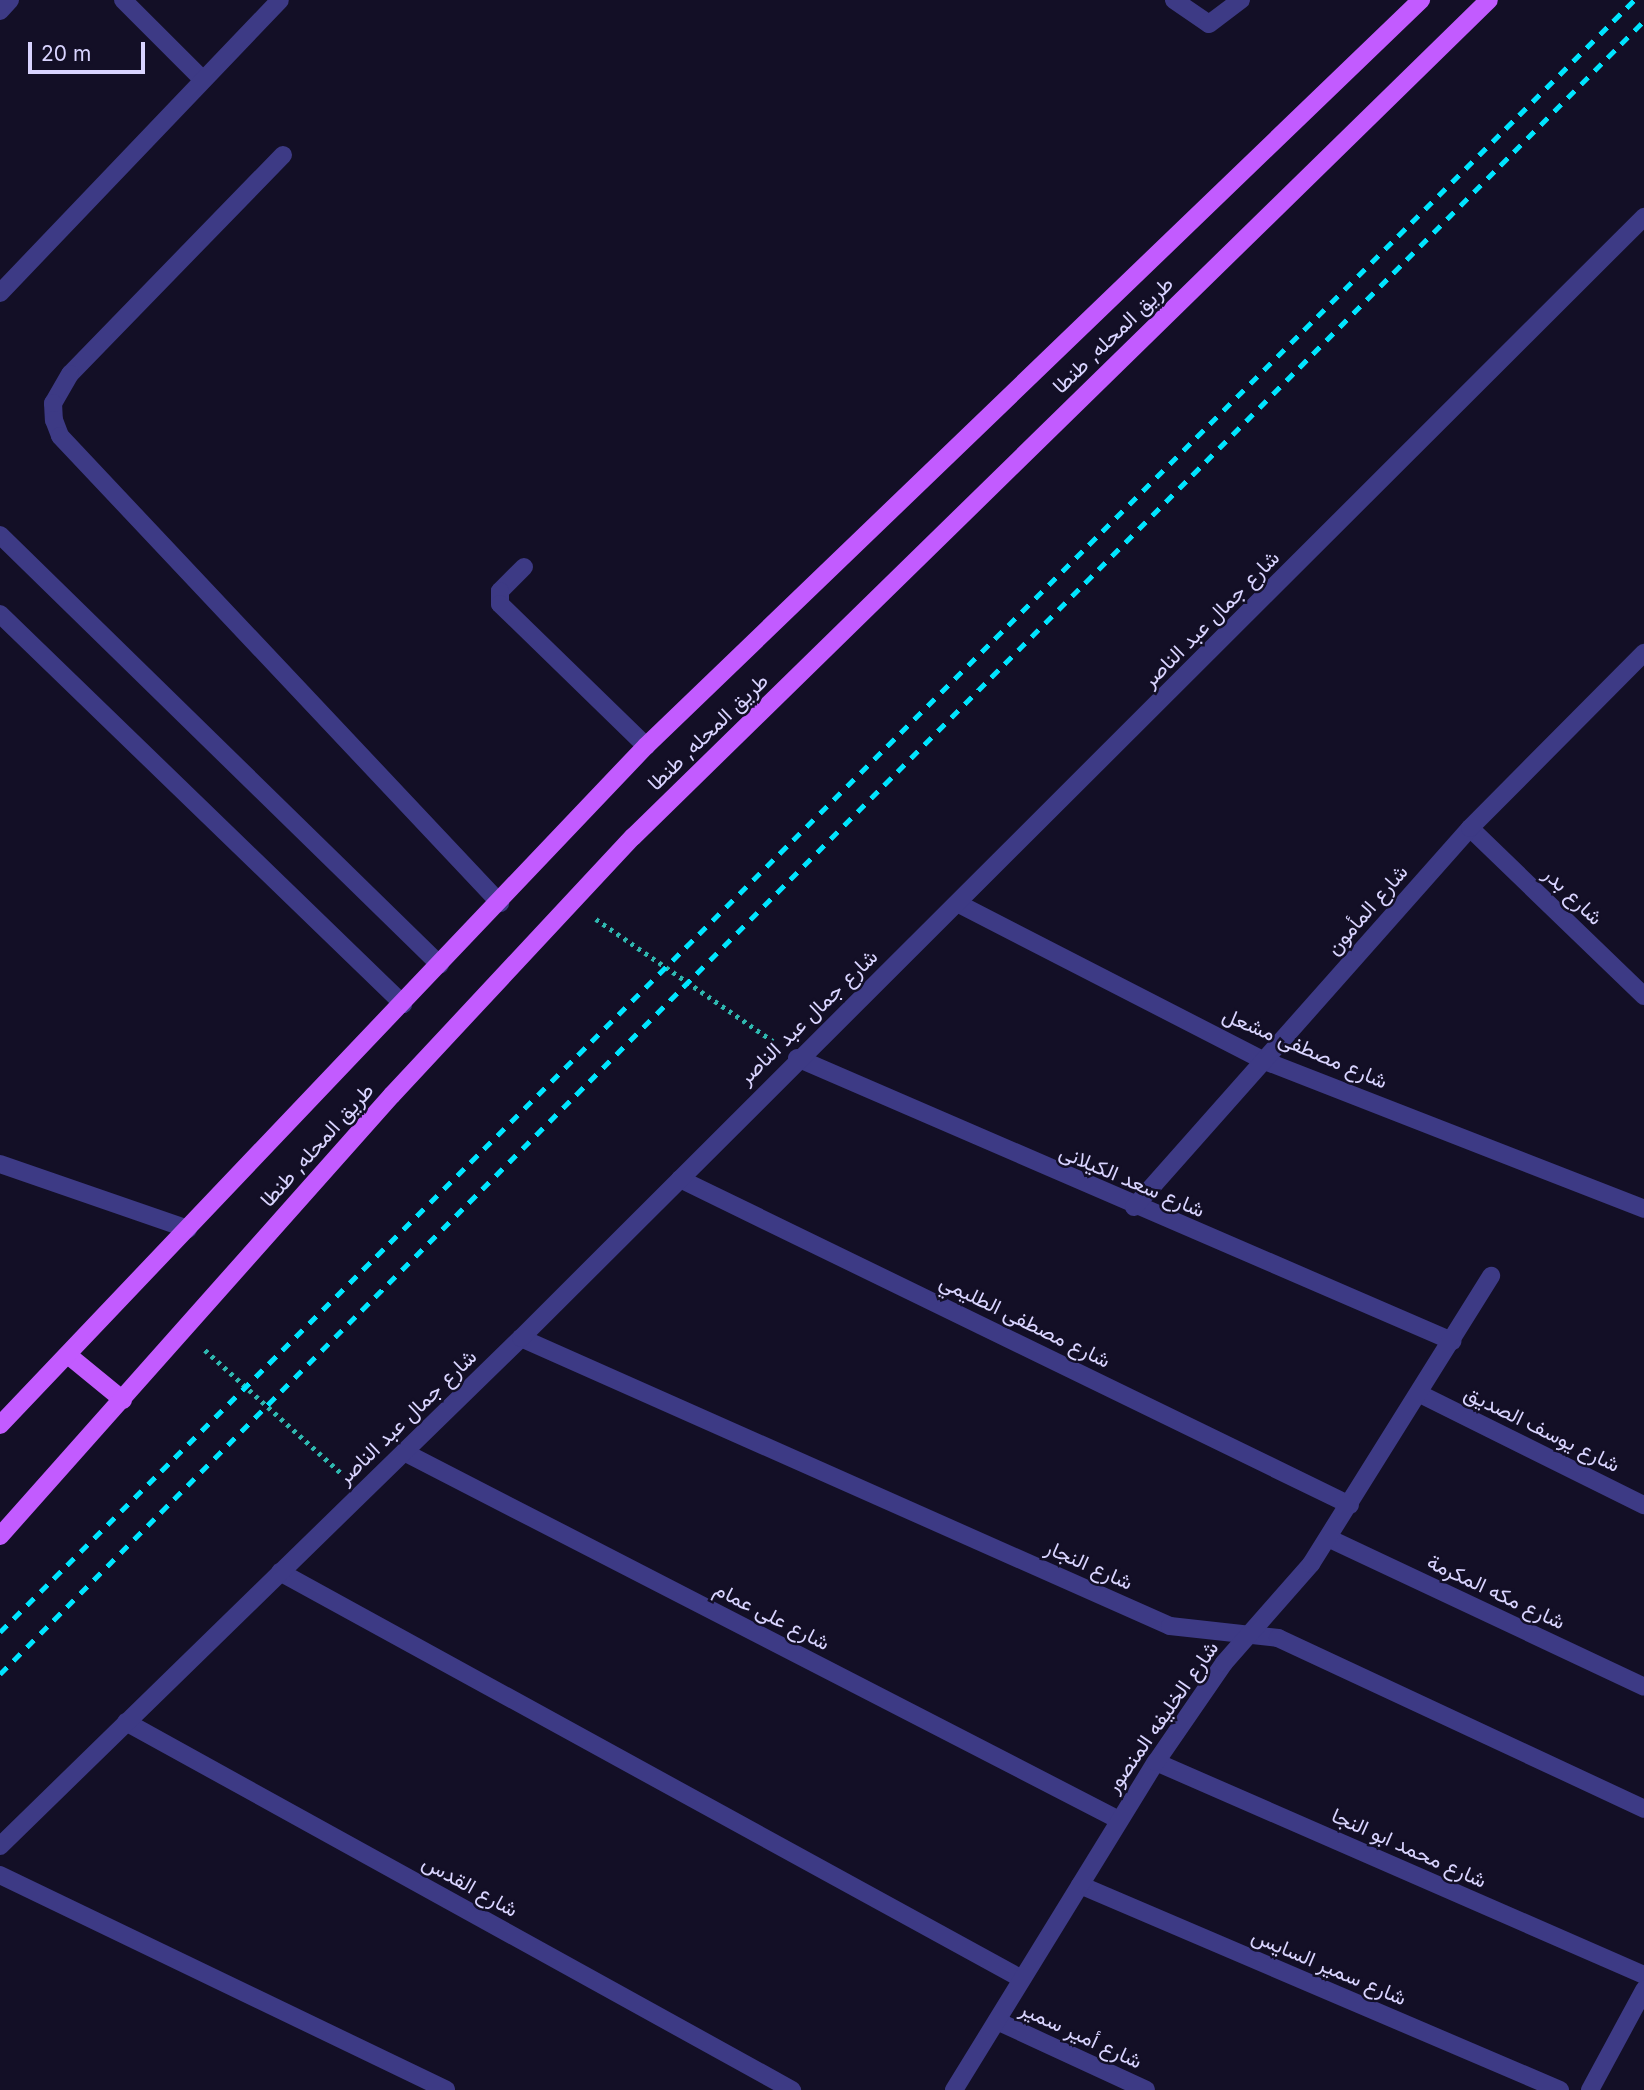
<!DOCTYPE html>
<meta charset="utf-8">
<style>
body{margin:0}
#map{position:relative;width:1644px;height:2090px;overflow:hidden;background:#130f26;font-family:Inter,Vazirmatn,sans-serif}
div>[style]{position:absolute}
.path>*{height:4.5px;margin-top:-2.25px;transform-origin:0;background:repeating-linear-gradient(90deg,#2fb8b0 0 3.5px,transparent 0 8.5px)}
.minor>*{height:18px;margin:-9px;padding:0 9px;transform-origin:9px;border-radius:9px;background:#3d3a85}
.major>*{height:18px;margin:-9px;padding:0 9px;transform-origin:9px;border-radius:9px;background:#c25bff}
.rail>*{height:5px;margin-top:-2.5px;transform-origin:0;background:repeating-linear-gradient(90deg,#00e5ff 0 10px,transparent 0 19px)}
span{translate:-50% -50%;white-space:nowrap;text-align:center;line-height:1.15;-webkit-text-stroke:5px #130f26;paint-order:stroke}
.street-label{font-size:21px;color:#d9d4ff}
.scale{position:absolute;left:28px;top:42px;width:117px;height:32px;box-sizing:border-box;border:4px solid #d9d4ff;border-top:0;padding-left:9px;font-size:21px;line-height:24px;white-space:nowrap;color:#d9d4ff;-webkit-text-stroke:5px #130f26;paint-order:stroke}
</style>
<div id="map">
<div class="path">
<div style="left:596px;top:919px;width:215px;rotate:34.6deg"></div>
<div style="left:205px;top:1350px;width:183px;rotate:42.1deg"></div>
</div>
<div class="minor">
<div style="left:123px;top:0;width:112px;rotate:45deg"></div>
<div style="left:1174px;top:0;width:42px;rotate:34.4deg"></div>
<div style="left:1209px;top:24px;width:40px;rotate:-37deg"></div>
<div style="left:0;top:11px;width:15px;rotate:-48deg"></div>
<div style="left:283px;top:155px;width:305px;rotate:134.2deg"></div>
<div style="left:70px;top:374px;width:34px;rotate:120deg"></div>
<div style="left:53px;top:403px;width:17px;rotate:87deg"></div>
<div style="left:54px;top:420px;width:17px;rotate:69deg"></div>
<div style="left:60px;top:436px;width:642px;rotate:46.71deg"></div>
<div style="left:0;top:293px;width:405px;rotate:-46.3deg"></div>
<div style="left:0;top:535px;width:615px;rotate:44.34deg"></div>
<div style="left:524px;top:567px;width:34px;rotate:135deg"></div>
<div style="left:500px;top:591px;width:13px;rotate:90deg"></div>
<div style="left:500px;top:604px;width:204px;rotate:44.2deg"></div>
<div style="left:0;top:614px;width:561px;rotate:44.06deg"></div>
<div style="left:1470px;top:828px;width:242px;rotate:44deg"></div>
<div style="left:959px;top:904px;width:344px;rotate:27.2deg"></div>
<div style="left:1265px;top:1061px;width:407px;rotate:21.3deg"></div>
<div style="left:797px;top:1058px;width:714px;rotate:23.37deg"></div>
<div style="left:0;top:1164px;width:199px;rotate:19.1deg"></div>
<div style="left:680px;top:1179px;width:745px;rotate:25.95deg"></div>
<div style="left:1134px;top:1207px;width:506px;rotate:-48.44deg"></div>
<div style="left:1470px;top:828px;width:247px;rotate:-45.2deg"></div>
<div style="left:521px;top:1338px;width:710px;rotate:23.93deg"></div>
<div style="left:1170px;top:1626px;width:109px;rotate:6.3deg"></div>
<div style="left:1278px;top:1638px;width:404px;rotate:25deg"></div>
<div style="left:1420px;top:1394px;width:250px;rotate:26.4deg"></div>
<div style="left:404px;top:1452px;width:804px;rotate:27.23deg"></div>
<div style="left:1328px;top:1538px;width:349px;rotate:25.2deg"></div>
<div style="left:280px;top:1572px;width:846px;rotate:28.75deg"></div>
<div style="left:126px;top:1722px;width:761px;rotate:28.92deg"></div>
<div style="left:1156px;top:1762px;width:532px;rotate:23.58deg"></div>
<div style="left:0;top:1846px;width:728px;rotate:-44.28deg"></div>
<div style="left:521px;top:1338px;width:1587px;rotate:-44.95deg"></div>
<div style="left:0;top:1875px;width:495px;rotate:25.7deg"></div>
<div style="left:1080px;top:1885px;width:522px;rotate:23.13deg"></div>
<div style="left:997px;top:2021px;width:164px;rotate:24.8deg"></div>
<div style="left:954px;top:2090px;width:385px;rotate:-58.4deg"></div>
<div style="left:1156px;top:1762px;width:120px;rotate:-55.5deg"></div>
<div style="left:1224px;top:1663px;width:132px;rotate:-48.7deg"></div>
<div style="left:1311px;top:1564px;width:340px;rotate:-58deg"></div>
<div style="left:1590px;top:2090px;width:114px;rotate:-61.6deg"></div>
</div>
<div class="major">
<div style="left:68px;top:1355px;width:71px;rotate:39.3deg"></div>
<div style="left:0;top:1425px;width:937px;rotate:-46.43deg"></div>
<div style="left:646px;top:746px;width:1076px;rotate:-43.91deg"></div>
<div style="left:0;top:1536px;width:590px;rotate:-48.37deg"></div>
<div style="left:392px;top:1095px;width:353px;rotate:-47deg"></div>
<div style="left:633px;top:837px;width:1197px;rotate:-44.36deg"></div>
</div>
<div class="rail">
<div style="left:0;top:1632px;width:2309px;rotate:-44.96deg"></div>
<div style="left:0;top:1674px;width:2331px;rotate:-45.16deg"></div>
</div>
<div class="street-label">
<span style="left:1113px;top:335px;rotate:-44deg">طريق المحله, طنطا</span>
<span style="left:1211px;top:619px;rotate:-45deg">شارع جمال عبد الناصر</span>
<span style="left:708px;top:732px;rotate:-44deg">طريق المحله, طنطا</span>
<span style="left:1573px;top:896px;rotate:44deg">شارع بدر</span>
<span style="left:1367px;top:910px;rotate:-49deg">شارع المأمون</span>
<span style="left:808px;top:1017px;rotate:-44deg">شارع جمال عبد الناصر</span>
<span style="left:1305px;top:1048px;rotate:23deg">شارع مصطفى مشعل</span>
<span style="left:317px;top:1145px;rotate:-48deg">طريق المحله, طنطا</span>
<span style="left:1132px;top:1181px;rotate:23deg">شارع سعد الكيلانى</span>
<span style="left:1025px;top:1321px;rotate:26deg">شارع مصطفى الطليمي</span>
<span style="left:407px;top:1417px;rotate:-44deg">شارع جمال عبد الناصر</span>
<span style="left:1542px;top:1429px;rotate:26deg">شارع يوسف الصديق</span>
<span style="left:1089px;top:1565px;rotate:24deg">شارع النجار</span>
<span style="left:1496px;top:1592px;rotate:25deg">شارع مكه المكرمة</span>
<span style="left:772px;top:1616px;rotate:27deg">شارع على عمام</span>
<span style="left:1162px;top:1717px;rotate:-55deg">شارع الخليفه المنصور</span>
<span style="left:1409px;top:1848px;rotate:24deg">شارع محمد ابو النجا</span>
<span style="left:470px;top:1886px;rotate:29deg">شارع القدس</span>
<span style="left:1329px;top:1967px;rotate:23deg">شارع سمير السايس</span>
<span style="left:1081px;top:2035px;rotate:25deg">شارع أمير سمير</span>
</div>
<div class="scale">20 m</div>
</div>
